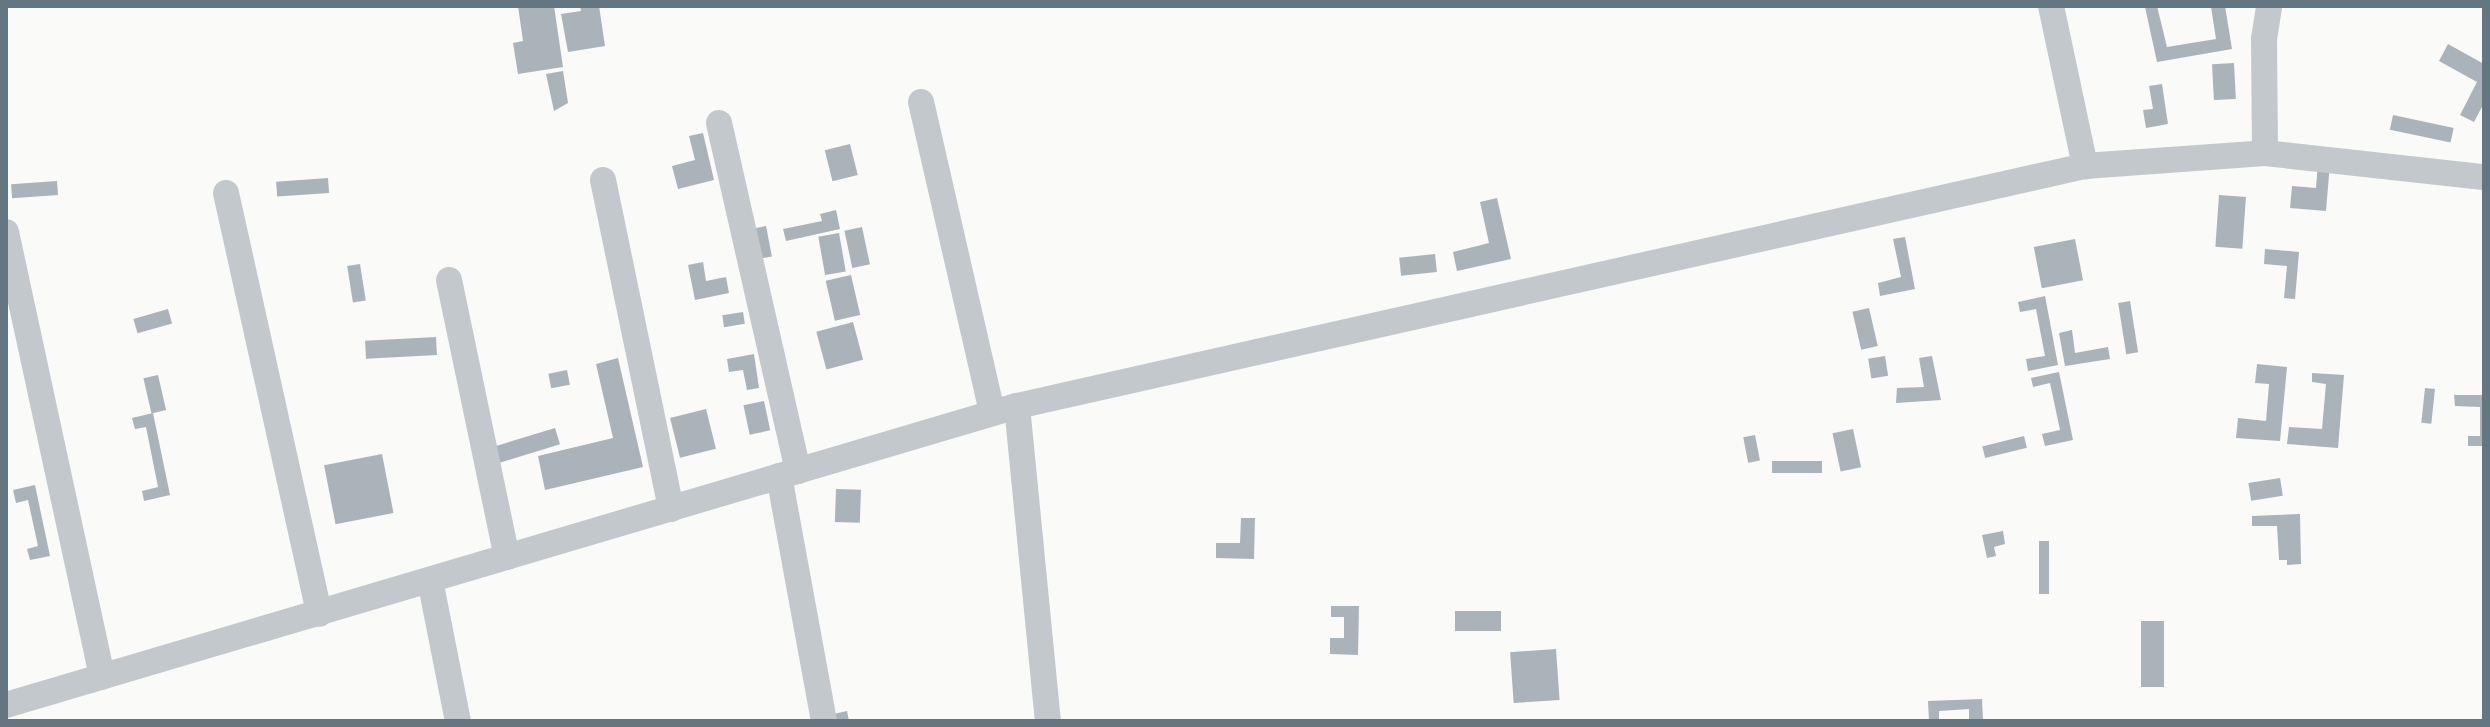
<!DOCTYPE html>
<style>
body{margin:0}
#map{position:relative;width:2490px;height:727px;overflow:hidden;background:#fafaf8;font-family:Mulish,sans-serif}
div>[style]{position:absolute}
.building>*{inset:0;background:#aab3b9;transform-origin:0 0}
.minor>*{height:26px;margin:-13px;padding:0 13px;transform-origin:13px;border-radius:13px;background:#c3c8cc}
span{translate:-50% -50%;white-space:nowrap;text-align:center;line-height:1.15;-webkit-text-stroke:8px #fff;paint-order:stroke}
.frame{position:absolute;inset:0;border:8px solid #657683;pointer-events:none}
</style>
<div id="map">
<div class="building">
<div style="clip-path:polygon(518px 6px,554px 6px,563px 67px,518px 74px,513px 43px,523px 41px)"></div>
<div style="clip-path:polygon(580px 6px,599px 6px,605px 46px,568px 52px,561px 14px,581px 11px)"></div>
<div style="clip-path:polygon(2157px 6px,2167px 47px,2216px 39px,2211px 7px,2225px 6px,2232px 49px,2157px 62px,2145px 7px)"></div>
<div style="clip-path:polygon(2448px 44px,2484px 64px,2484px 103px,2474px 122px,2460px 115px,2477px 82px,2439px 61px)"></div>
<div style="left:2234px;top:63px;width:36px;height:22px;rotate:87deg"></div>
<div style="clip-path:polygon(563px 71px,568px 103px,554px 111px,546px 74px)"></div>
<div style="clip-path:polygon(2162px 84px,2168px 124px,2146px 128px,2143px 110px,2153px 109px,2149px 86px)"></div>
<div style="left:2393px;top:115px;width:62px;height:15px;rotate:12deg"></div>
<div style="clip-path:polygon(703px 133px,714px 180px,678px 189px,672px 166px,695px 160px,689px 136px)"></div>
<div style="left:850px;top:144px;width:32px;height:26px;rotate:76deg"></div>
<div style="clip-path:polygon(2318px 162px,2330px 163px,2326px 211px,2290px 208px,2292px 186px,2316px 188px)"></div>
<div style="left:328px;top:178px;width:15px;height:52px;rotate:86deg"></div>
<div style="left:57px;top:181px;width:14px;height:46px;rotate:86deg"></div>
<div style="left:2219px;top:195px;width:27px;height:52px;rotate:4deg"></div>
<div style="clip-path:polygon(1497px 198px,1511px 259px,1457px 271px,1453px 252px,1489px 243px,1480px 202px)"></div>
<div style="clip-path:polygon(836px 210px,840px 229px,786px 241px,783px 229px,822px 221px,820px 214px)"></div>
<div style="left:766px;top:226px;width:31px;height:14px;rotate:79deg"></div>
<div style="left:862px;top:227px;width:38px;height:18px;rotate:78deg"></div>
<div style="left:839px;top:233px;width:39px;height:21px;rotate:80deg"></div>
<div style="clip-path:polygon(1905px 237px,1915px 289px,1880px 296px,1878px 283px,1901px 277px,1893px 239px)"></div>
<div style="left:2075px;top:239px;width:42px;height:42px;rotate:79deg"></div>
<div style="clip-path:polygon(2265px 249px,2299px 252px,2295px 299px,2284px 298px,2287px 266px,2264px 264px)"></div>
<div style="left:1435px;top:254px;width:18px;height:36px;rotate:84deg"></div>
<div style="clip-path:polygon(703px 262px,706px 281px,726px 277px,729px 293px,695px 300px,688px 265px)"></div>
<div style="left:360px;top:264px;width:37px;height:13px;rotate:81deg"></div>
<div style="left:851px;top:275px;width:41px;height:26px;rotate:77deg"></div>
<div style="clip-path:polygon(2045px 296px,2058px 365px,2028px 371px,2026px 359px,2045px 356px,2036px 309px,2020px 312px,2018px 302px)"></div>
<div style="left:2130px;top:301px;width:52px;height:12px;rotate:81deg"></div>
<div style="left:1869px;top:308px;width:39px;height:17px;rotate:77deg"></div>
<div style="left:168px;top:309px;width:15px;height:36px;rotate:74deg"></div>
<div style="left:743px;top:312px;width:12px;height:21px;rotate:81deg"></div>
<div style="left:853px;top:322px;width:39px;height:38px;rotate:75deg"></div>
<div style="clip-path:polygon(2072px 330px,2075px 353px,2108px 347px,2110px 359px,2065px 366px,2059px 333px)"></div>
<div style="left:436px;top:337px;width:18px;height:71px;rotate:87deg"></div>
<div style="clip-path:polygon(754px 354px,759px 388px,747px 390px,743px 370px,729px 372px,727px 359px)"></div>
<div style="left:1885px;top:356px;width:20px;height:17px;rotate:81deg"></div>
<div style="clip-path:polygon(1932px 356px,1941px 400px,1896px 403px,1897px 388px,1924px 387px,1919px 358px)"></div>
<div style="clip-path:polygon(618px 358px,643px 467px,545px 490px,538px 456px,613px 438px,596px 364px)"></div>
<div style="clip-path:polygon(2257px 364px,2287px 367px,2280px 441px,2236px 438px,2238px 418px,2266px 421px,2269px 384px,2255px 383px)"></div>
<div style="left:567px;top:370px;width:15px;height:19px;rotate:79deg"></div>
<div style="clip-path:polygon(2059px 372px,2073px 440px,2045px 446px,2042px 434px,2060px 430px,2050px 383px,2033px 387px,2031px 378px)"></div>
<div style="clip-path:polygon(2312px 373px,2344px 375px,2338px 448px,2287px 444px,2289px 427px,2322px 429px,2326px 384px,2312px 382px)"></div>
<div style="left:158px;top:375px;width:36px;height:15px;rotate:77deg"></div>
<div style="left:2425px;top:388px;width:10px;height:35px;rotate:6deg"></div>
<div style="clip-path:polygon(2454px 395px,2484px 395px,2484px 446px,2468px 446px,2468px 436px,2480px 436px,2480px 407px,2455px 406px)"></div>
<div style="left:764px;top:401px;width:30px;height:21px;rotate:78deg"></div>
<div style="left:706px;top:409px;width:41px;height:37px;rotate:76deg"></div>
<div style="clip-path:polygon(153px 413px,170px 495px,144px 501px,142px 491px,158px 487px,146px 427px,135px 429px,132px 418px)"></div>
<div style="left:555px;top:428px;width:17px;height:69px;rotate:73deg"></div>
<div style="left:1853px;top:429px;width:39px;height:21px;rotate:78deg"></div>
<div style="left:1755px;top:435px;width:26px;height:12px;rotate:79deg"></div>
<div style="left:2024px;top:436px;width:12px;height:43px;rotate:76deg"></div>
<div style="left:382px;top:454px;width:60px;height:59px;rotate:79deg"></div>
<div style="left:1822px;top:461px;width:12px;height:50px;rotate:90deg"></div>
<div style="left:2280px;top:478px;width:18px;height:32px;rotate:81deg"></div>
<div style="clip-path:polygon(35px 485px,50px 556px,30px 560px,27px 549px,38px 546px,28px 500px,16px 503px,13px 490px)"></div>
<div style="left:836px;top:489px;width:25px;height:33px;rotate:2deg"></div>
<div style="clip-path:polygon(2300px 514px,2301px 564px,2287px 565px,2287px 560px,2279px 560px,2277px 526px,2252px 526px,2252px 516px)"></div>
<div style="clip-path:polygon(1241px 518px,1255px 518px,1254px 559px,1216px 558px,1216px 543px,1240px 543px)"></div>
<div style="clip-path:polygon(2003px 531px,2005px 544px,1994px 547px,1996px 556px,1987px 558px,1982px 535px)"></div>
<div style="left:2039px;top:541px;width:10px;height:53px"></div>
<div style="clip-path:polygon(1331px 606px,1359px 606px,1358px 655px,1330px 654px,1330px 638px,1344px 638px,1344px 617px,1331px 617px)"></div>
<div style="left:1501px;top:611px;width:20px;height:46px;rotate:90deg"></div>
<div style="left:2141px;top:621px;width:23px;height:66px"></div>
<div style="left:1556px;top:649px;width:51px;height:46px;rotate:86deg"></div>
<div style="clip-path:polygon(1982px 699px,1983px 721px,1969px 721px,1969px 709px,1939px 711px,1939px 721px,1929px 721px,1928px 701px)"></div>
<div style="clip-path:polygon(847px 711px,849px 721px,831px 721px,829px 715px)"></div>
</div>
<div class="minor">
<div style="left:2051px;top:6px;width:164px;rotate:78deg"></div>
<div style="left:921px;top:102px;width:319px;rotate:77.1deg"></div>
<div style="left:719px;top:123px;width:357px;rotate:77.2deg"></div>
<div style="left:2265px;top:153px;width:114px;rotate:-90.5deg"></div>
<div style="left:2264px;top:39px;width:33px;rotate:-81deg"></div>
<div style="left:603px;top:180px;width:336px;rotate:78.3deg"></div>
<div style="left:226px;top:193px;width:431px;rotate:77.5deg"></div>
<div style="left:6px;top:232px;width:455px;rotate:77.8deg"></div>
<div style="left:449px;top:280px;width:283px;rotate:78.2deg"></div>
<div style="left:1017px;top:406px;width:317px;rotate:84.4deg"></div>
<div style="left:779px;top:476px;width:249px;rotate:79.6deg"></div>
<div style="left:430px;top:580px;width:144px;rotate:78.8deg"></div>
<div style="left:6px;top:705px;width:1054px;rotate:-16.48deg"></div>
<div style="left:1017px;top:406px;width:1095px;rotate:-12.67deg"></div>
<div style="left:2085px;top:166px;width:180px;rotate:-4.1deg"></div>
<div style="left:2265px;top:153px;width:220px;rotate:6.3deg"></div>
</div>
<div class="frame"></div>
</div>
